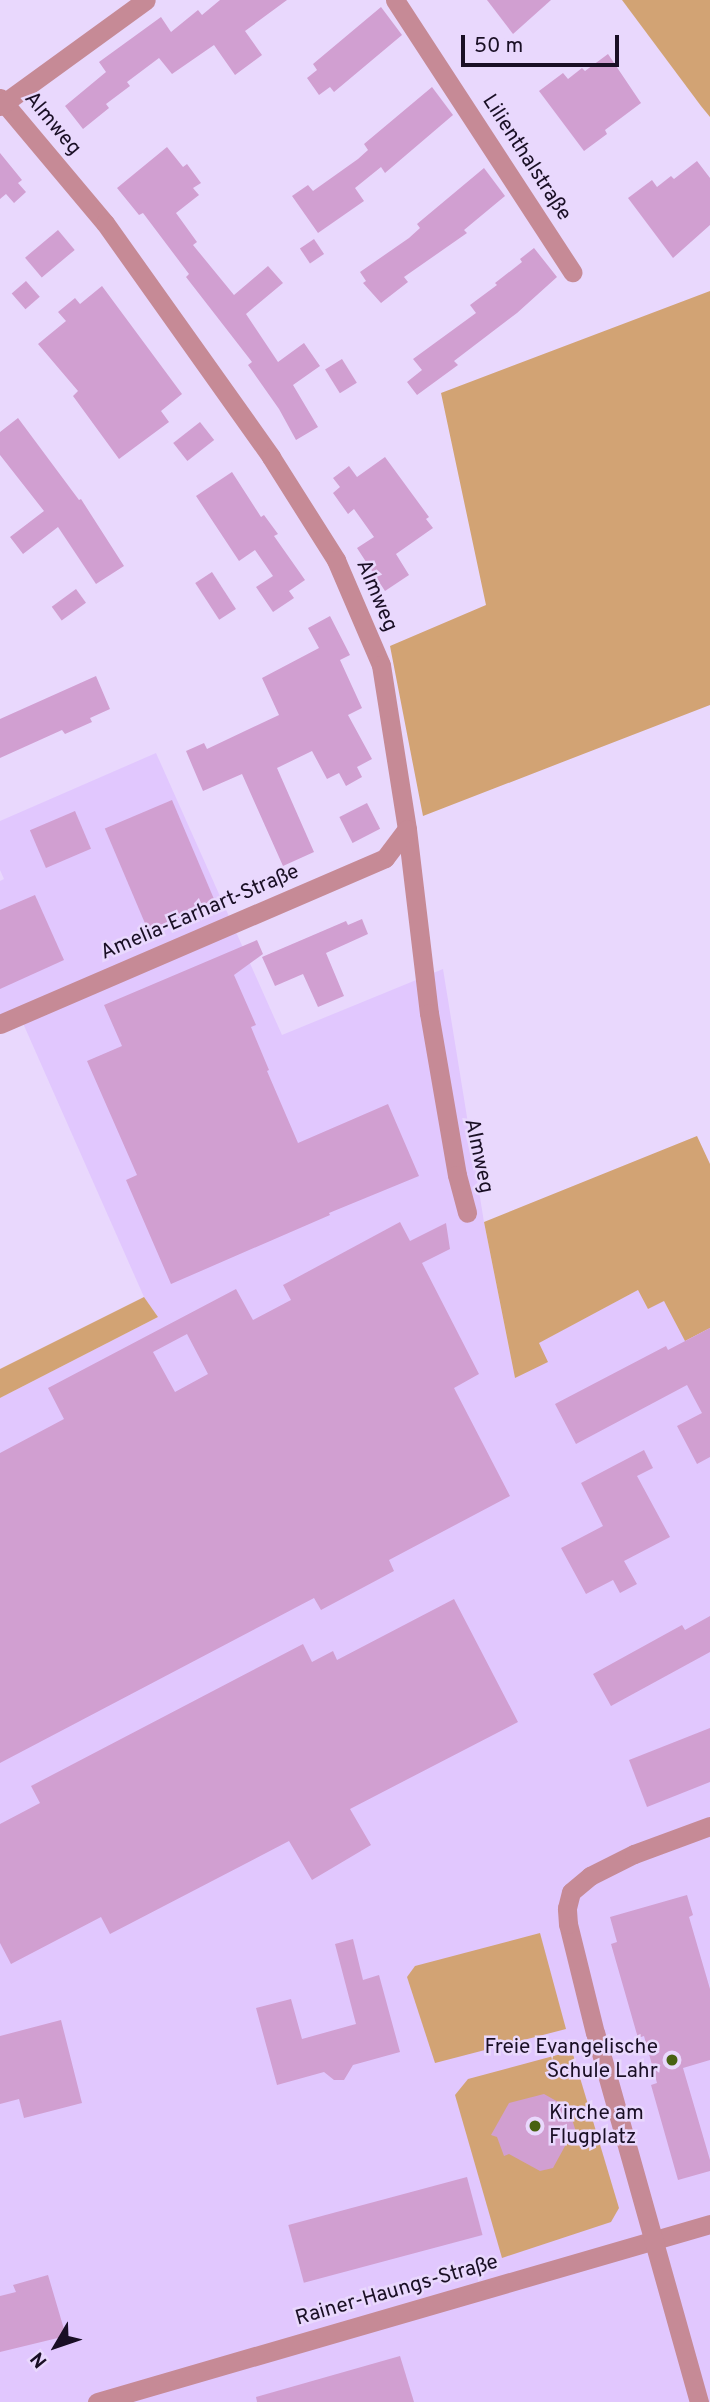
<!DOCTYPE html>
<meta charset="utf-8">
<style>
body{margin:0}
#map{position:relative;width:710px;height:2402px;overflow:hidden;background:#e9d8fd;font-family:Overpass,sans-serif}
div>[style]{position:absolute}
.built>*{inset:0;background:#e1c7fe}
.green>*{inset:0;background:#d2a374}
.building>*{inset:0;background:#d19fd1;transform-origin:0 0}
.minor>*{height:19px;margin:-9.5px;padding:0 9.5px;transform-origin:9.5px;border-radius:9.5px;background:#c68a96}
.tertiary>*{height:19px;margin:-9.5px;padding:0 9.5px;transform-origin:9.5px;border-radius:9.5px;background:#c68a96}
.dots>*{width:19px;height:19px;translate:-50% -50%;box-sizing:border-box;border:4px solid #e9d8fd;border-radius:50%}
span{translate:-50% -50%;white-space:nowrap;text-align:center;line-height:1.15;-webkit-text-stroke:5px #e9d8fd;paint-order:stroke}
.street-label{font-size:21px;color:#1a0f25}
.poi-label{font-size:21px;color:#1a0f25}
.right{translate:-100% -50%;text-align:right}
.left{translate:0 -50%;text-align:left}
.north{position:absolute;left:21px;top:2311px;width:70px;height:70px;-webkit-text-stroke:5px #e9d8fd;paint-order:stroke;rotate:231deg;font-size:19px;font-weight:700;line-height:28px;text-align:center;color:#1a0f25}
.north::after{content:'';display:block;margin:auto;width:24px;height:32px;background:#1a0f25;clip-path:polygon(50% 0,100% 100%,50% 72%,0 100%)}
.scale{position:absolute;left:461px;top:35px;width:158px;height:32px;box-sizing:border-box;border:4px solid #1a0f25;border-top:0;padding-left:9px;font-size:21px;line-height:24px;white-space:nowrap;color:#1a0f25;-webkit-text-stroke:5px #e9d8fd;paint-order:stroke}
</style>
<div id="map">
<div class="built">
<div style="clip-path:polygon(156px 753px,282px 1035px,443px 969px,484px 1222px,515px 1378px,538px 1343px,638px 1290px,664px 1300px,685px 1340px,710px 1328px,710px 2402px,0 2402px,0 1398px,158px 1317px,144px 1297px,22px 1021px,0 1030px,0 881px,4px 879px,0 870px,0 821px)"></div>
</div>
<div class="green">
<div style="clip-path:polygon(622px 0,710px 0,710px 117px,701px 106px)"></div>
<div style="clip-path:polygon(710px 291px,710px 705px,423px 816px,390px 646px,486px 605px,441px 393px)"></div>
<div style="clip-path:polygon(697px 1136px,710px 1164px,710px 1328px,685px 1341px,664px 1301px,648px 1309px,638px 1290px,539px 1343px,548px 1362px,515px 1378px,484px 1222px)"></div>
<div style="clip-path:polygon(144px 1297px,158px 1317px,0 1398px,0 1369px)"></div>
<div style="clip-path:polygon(540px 1933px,566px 2029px,435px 2063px,407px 1977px,415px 1966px)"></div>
<div style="clip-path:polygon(572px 2051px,619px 2208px,611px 2222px,502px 2258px,455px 2095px,468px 2079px)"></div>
</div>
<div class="building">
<div style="clip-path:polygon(220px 0,287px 0,245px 31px,262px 55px,235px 75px,214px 45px,172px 74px,159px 58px,127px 82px,130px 86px,106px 104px,109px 108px,83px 129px,65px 106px,106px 72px,99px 62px,161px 17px,171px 32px,198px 10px,202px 15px)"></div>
<div style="clip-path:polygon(487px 0,551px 0,513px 34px)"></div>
<div style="clip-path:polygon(381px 7px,402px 35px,334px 92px,330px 87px,319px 95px,307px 78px,317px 70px,313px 64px)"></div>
<div style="clip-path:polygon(608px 54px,641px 103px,605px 130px,607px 134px,584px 151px,539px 91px,563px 73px,568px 79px,582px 68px,585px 71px)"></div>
<div style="clip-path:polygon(432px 87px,453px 115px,385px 173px,381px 167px,355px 188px,364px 201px,318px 233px,292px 196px,308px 185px,313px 191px,358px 159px,368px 150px,364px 144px)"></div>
<div style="clip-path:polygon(167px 147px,183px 167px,187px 164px,201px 183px,193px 188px,199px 195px,176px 213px,197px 242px,193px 245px,234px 295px,268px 266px,283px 283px,246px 314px,278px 362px,304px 343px,320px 366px,293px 385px,318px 427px,296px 440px,279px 409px,248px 365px,252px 362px,186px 277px,189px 274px,143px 213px,139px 215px,117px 188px)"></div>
<div style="clip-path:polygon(0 153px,22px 180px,18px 183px,26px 192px,14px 203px,6px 194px,0 199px)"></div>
<div style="clip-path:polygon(697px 161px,710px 178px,710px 225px,673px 258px,628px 198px,652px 180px,657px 187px,671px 176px,674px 179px)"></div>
<div style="clip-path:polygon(484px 168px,505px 196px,464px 230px,467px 233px,404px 277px,408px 282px,381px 303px,363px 283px,366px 281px,360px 272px,409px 238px,420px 228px,417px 224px)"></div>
<div style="left:58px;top:230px;width:26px;height:43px;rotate:50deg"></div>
<div style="left:314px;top:239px;width:18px;height:17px;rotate:56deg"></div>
<div style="clip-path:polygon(534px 248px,557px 277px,517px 313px,454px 361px,458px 365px,417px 395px,407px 382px,422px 370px,413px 359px,476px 313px,470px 305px,497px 285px,495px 283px,522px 262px,520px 259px)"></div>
<div style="left:26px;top:281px;width:21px;height:19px;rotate:49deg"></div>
<div style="clip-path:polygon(102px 286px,182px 394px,161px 411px,169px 422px,119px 459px,73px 396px,78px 391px,38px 344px,66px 321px,58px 312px,75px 298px,80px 304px)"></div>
<div style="left:342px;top:359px;width:28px;height:20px;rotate:58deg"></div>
<div style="clip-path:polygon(18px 418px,79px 500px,81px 499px,124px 566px,96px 584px,58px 527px,23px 554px,10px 537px,44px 511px,0 455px,0 432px)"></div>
<div style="left:200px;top:422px;width:23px;height:34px;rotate:52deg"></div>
<div style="clip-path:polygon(385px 457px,429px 517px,426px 519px,433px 528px,396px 554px,409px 575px,385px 591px,357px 548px,374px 537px,354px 509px,348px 514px,333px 493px,340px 487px,333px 478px,349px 466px,357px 477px)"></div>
<div style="clip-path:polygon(232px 472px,261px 517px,264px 515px,278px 534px,274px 536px,305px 580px,289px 591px,294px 598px,273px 612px,256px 587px,273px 576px,255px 550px,239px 561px,196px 496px)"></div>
<div style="left:212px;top:572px;width:44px;height:20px;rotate:57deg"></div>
<div style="left:76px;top:589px;width:17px;height:30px;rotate:54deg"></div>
<div style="clip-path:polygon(330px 616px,350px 655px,340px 660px,362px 708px,348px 715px,372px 759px,357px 767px,362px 777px,346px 786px,339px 773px,327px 779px,312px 751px,277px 768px,314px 852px,283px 866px,242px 774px,203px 791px,186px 751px,204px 743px,207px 749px,279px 715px,262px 678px,319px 648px,308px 628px)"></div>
<div style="clip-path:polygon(96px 676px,110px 709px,90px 718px,92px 722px,65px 734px,62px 730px,0 758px,0 719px)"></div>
<div style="left:172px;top:800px;width:111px;height:73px;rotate:67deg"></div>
<div style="left:367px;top:803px;width:29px;height:31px;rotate:63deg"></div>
<div style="left:75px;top:811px;width:41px;height:49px;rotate:67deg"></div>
<div style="clip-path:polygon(35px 895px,64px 960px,0 989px,0 910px)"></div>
<div style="clip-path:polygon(362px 919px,368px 934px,326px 953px,344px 996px,318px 1007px,303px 974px,275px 986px,262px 957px,346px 921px,348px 925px)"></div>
<div style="clip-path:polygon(257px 940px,263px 954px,234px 975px,256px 1025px,251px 1027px,269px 1070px,267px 1071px,298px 1143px,388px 1104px,419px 1176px,329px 1213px,330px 1215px,171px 1284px,126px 1180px,137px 1175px,87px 1061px,122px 1046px,104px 1005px)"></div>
<div style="clip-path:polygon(evenodd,400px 1222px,410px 1241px,446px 1223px,450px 1249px,422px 1263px,479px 1374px,454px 1388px,510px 1496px,389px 1560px,394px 1571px,321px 1610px,314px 1598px,0 1763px,0 1453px,64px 1419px,48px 1388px,236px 1289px,253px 1320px,291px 1300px,283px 1285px,400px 1222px,187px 1334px,208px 1374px,175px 1392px,153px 1352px,187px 1334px)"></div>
<div style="clip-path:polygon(710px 1328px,710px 1457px,697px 1464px,677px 1426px,702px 1413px,687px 1385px,576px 1444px,555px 1404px,666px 1346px,668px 1350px)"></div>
<div style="clip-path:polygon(644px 1450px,653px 1468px,637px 1476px,670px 1537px,624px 1561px,637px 1584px,620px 1593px,613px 1580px,586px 1594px,561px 1548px,603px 1526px,581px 1483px)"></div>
<div style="clip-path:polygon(454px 1599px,518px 1722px,350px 1809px,371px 1845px,312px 1880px,289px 1841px,110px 1934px,101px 1917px,11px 1964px,0 1943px,0 1824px,40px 1803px,31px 1786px,303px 1644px,312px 1662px,333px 1651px,337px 1660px)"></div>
<div style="clip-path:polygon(710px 1616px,710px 1652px,611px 1706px,593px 1674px,682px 1625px,685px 1630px)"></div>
<div style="clip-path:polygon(710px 1728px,710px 1782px,647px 1807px,629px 1760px)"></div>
<div style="clip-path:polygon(687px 1895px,693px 1915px,689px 1917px,710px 1989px,710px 2060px,683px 2068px,710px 2160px,710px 2171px,678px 2180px,651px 2085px,657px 2083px,644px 2036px,638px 2038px,611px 1944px,617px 1942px,610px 1917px)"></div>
<div style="clip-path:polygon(353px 1939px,363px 1980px,379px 1975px,400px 2052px,353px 2065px,344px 2080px,334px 2080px,324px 2072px,277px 2085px,256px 2008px,291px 1999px,302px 2039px,356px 2024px,335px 1944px)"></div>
<div style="clip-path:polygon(61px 2020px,82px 2103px,24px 2118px,19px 2099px,0 2104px,0 2036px)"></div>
<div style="clip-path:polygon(544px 2094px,576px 2112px,571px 2116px,577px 2135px,570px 2137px,553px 2168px,540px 2171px,509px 2154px,504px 2156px,497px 2137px,491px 2135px,509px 2103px)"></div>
<div style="left:467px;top:2177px;width:60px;height:185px;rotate:75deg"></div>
<div style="clip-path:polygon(48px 2275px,66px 2336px,0 2352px,0 2296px,16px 2292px,13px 2285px)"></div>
<div style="clip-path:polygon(400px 2356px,414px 2402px,257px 2402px,256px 2397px)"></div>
</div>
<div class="minor">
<div style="left:395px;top:0;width:325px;rotate:56.9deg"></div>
<div style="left:0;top:98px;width:163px;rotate:50deg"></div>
<div style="left:105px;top:223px;width:287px;rotate:54.6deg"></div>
<div style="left:271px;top:457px;width:122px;rotate:57.7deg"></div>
<div style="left:336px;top:560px;width:114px;rotate:66.8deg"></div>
<div style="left:381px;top:665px;width:166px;rotate:81deg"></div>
<div style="left:407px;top:829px;width:185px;rotate:83.2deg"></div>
<div style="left:429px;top:1013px;width:164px;rotate:80.2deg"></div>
<div style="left:457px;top:1175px;width:39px;rotate:75deg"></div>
<div style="left:0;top:1024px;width:419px;rotate:-23.3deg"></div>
<div style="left:385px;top:858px;width:36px;rotate:-53deg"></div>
<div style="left:97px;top:2402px;width:638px;rotate:-16.19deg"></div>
<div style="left:699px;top:2402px;width:383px;rotate:-105.7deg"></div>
<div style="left:595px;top:2033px;width:112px;rotate:-103.9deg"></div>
<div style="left:568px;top:1924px;width:16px;rotate:-94deg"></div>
<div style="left:567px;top:1908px;width:16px;rotate:-76deg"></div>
<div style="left:571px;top:1892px;width:25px;rotate:-40deg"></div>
<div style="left:590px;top:1876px;width:49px;rotate:-26.6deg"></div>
<div style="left:634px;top:1854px;width:81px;rotate:-20.2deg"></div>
</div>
<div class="tertiary">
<div style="left:0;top:106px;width:180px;rotate:-36deg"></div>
</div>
<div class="dots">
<div style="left:672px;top:2060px;background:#486212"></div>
<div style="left:535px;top:2126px;background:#486212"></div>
</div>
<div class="street-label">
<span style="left:52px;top:124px;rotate:50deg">Almweg</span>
<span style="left:526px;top:158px;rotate:57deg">Lilienthalstraße</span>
<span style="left:376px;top:596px;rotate:67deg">Almweg</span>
<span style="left:200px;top:913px;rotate:-23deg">Amelia-Earhart-Straße</span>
<span style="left:478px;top:1156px;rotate:78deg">Almweg</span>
<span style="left:397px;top:2291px;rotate:-16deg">Rainer-Haungs-Straße</span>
</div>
<div class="poi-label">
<span class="right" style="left:658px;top:2060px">Freie Evangelische<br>Schule Lahr</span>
<span class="left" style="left:549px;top:2126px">Kirche am<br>Flugplatz</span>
</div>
<div class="north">N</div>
<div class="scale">50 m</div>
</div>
